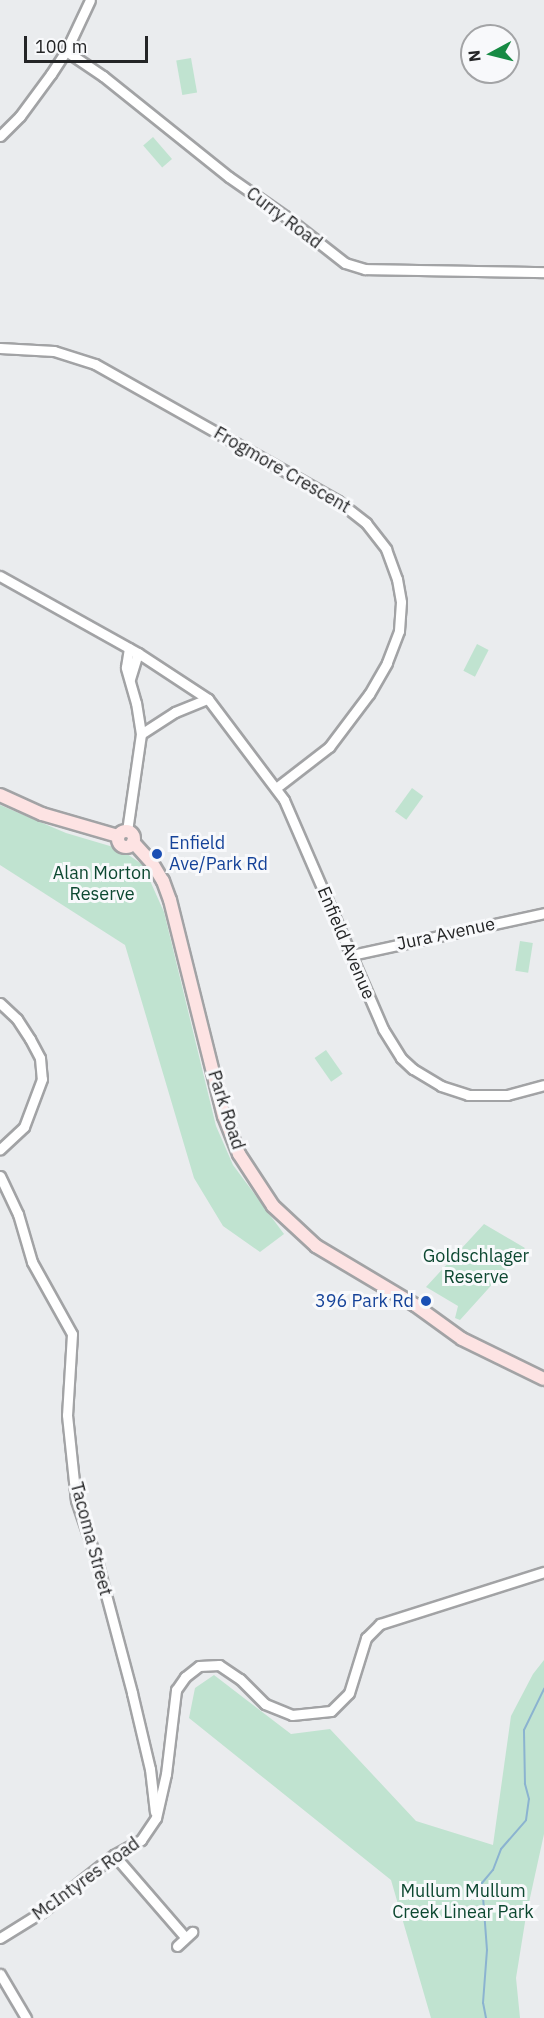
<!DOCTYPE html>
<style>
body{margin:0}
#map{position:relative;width:544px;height:2018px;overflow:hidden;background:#eaecee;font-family:"IBM Plex Sans",sans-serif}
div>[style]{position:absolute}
.green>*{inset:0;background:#c0e3d0;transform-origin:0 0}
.stream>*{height:2px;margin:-1px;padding:0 1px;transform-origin:1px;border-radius:1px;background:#8bb3d0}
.roads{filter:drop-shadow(2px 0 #a2a3a5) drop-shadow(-2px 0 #a2a3a5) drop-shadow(0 2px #a2a3a5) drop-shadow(0 -2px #a2a3a5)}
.street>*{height:9px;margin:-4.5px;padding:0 4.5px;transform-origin:4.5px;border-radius:4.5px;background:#fff}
.secondary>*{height:12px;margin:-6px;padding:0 6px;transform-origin:6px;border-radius:6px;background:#fde3e3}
.secondary>.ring{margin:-6px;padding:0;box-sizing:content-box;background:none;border:12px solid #fde3e3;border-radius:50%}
.dots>*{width:16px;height:16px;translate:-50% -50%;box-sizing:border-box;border:3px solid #f8f9fb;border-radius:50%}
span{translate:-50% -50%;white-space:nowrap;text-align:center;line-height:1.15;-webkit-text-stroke:6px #f8f9fb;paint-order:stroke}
.street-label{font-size:18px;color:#242526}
.transit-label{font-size:18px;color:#164399}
.left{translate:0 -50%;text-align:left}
.right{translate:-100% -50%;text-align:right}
.park-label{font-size:18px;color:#0d4831}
.north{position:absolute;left:460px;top:24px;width:60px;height:60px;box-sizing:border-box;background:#f8f9fb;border:2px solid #a3a4a6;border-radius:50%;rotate:263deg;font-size:16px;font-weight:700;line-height:24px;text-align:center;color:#242526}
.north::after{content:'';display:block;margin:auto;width:21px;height:27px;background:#168a43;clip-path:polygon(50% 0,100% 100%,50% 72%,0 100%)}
.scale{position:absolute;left:24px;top:36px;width:124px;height:27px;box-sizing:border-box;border:3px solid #242526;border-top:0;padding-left:8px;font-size:18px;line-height:21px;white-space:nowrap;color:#242526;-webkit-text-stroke:4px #f8f9fb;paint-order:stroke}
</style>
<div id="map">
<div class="green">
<div style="left:191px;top:58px;width:35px;height:15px;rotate:80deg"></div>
<div style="left:153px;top:137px;width:29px;height:13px;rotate:49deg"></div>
<div style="left:477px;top:644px;width:13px;height:30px;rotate:27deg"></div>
<div style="left:412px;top:788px;width:14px;height:29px;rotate:36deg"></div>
<div style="clip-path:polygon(0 805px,66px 833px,120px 849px,143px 865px,164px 912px,216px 1126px,233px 1165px,284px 1234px,260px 1252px,223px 1226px,194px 1178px,125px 945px,0 865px)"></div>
<div style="left:520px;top:941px;width:13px;height:30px;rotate:9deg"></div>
<div style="left:326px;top:1050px;width:29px;height:14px;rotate:55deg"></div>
<div style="clip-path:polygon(484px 1224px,525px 1248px,460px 1320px,455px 1318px,458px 1306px,426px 1287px)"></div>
<div style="clip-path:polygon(544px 1660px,544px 1834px,526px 1916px,516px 1978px,520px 2018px,431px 2018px,391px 1880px,189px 1718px,195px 1688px,214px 1675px,291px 1734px,330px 1729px,416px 1821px,493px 1845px,511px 1716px,533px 1674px)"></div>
</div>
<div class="stream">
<div style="left:486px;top:2018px;width:15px;rotate:-101deg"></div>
<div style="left:483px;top:2003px;width:53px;rotate:-85.7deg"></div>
<div style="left:487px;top:1950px;width:67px;rotate:-94.3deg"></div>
<div style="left:482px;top:1883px;width:17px;rotate:-50deg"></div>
<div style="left:493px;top:1870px;width:22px;rotate:-69deg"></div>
<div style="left:501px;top:1849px;width:38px;rotate:-49deg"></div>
<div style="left:526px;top:1820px;width:21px;rotate:-82deg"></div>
<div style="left:529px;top:1799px;width:16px;rotate:-105deg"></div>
<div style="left:525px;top:1784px;width:54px;rotate:-91.1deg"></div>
<div style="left:524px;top:1730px;width:46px;rotate:-64deg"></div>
</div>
<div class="roads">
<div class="street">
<div style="left:66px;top:51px;width:45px;rotate:34deg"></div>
<div style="left:103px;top:76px;width:161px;rotate:38.7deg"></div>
<div style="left:229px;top:177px;width:68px;rotate:34.9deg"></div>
<div style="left:285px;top:216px;width:76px;rotate:38.1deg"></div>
<div style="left:345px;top:263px;width:21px;rotate:17deg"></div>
<div style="left:365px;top:269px;width:179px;rotate:1deg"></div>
<div style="left:0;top:136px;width:28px;rotate:-45deg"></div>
<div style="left:20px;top:116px;width:52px;rotate:-53.6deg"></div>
<div style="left:51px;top:74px;width:27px;rotate:-57deg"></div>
<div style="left:66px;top:51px;width:56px;rotate:-64.8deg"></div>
<div style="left:0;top:348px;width:54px;rotate:3.2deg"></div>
<div style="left:54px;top:351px;width:43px;rotate:17.6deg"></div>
<div style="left:95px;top:364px;width:279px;rotate:29.4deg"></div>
<div style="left:338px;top:501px;width:36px;rotate:38deg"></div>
<div style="left:366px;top:523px;width:33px;rotate:52deg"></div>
<div style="left:386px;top:549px;width:32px;rotate:70deg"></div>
<div style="left:397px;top:579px;width:23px;rotate:80deg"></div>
<div style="left:401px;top:602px;width:29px;rotate:94deg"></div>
<div style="left:399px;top:631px;width:34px;rotate:111deg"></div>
<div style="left:387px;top:663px;width:36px;rotate:120deg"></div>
<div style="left:369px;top:694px;width:66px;rotate:127deg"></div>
<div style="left:329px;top:747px;width:67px;rotate:142.3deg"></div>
<div style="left:0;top:576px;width:158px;rotate:29.2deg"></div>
<div style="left:138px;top:653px;width:84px;rotate:33.3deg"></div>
<div style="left:208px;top:699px;width:126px;rotate:53deg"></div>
<div style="left:284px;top:800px;width:249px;rotate:66.6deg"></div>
<div style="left:383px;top:1029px;width:34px;rotate:58deg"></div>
<div style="left:401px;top:1058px;width:16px;rotate:43deg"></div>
<div style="left:413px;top:1069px;width:33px;rotate:31deg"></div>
<div style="left:441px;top:1086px;width:28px;rotate:18deg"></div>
<div style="left:468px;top:1095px;width:39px"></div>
<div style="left:507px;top:1095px;width:38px;rotate:-15deg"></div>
<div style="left:130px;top:679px;width:27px;rotate:-73deg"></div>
<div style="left:141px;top:734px;width:40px;rotate:-32.9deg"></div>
<div style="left:175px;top:712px;width:35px;rotate:-22deg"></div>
<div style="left:127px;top:831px;width:98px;rotate:-81.8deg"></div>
<div style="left:141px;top:734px;width:31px;rotate:-99deg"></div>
<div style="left:136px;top:703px;width:37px;rotate:-106deg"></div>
<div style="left:126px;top:667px;width:19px;rotate:-81deg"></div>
<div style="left:352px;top:955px;width:197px;rotate:-12.3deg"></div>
<div style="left:0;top:1003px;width:23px;rotate:43deg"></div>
<div style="left:17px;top:1019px;width:24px;rotate:57deg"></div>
<div style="left:30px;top:1039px;width:21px;rotate:62deg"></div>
<div style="left:40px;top:1058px;width:21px;rotate:85deg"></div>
<div style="left:42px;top:1079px;width:51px;rotate:110.6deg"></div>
<div style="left:24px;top:1127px;width:33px;rotate:137deg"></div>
<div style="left:0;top:1176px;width:42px;rotate:64.7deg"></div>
<div style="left:18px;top:1214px;width:50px;rotate:73.7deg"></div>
<div style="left:32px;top:1262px;width:82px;rotate:60.9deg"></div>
<div style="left:72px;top:1334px;width:81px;rotate:93.5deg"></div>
<div style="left:67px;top:1415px;width:85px;rotate:84deg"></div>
<div style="left:76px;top:1500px;width:65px;rotate:71deg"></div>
<div style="left:97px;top:1561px;width:137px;rotate:75.1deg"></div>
<div style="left:132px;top:1693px;width:78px;rotate:76.7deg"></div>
<div style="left:150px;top:1769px;width:43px;rotate:83.4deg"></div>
<div style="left:114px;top:1855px;width:108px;rotate:49.1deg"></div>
<div style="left:0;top:1938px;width:49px;rotate:-31.8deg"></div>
<div style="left:42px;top:1912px;width:92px;rotate:-38.4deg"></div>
<div style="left:114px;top:1855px;width:31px;rotate:-29deg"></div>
<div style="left:141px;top:1840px;width:27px;rotate:-56deg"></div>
<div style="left:156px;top:1818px;width:45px;rotate:-77.2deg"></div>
<div style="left:166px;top:1774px;width:85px;rotate:-83.2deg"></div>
<div style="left:176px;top:1690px;width:16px;rotate:-55deg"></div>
<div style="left:185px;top:1677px;width:18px;rotate:-38deg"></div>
<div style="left:199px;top:1666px;width:20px;rotate:-3deg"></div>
<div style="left:219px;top:1665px;width:25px;rotate:34deg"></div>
<div style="left:240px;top:1679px;width:35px;rotate:45deg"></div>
<div style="left:265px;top:1704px;width:29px;rotate:22deg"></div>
<div style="left:292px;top:1715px;width:39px;rotate:-6deg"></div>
<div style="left:331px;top:1711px;width:25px;rotate:-45deg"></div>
<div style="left:349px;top:1693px;width:58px;rotate:-72.8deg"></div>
<div style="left:366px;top:1638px;width:20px;rotate:-45deg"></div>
<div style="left:380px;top:1624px;width:172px;rotate:-17.6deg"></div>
<div style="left:177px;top:1946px;width:21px;rotate:-43deg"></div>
<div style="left:0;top:1974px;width:51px;rotate:59.4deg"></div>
</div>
<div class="secondary">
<div style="left:0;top:795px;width:46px;rotate:24.3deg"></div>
<div style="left:42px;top:814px;width:79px;rotate:16.1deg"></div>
<div class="ring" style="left:118px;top:831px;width:4px;height:4px"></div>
<div style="left:133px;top:842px;width:28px;rotate:48deg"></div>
<div style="left:152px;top:863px;width:21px;rotate:59deg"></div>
<div style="left:163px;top:881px;width:20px;rotate:70deg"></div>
<div style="left:170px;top:900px;width:223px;rotate:76deg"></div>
<div style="left:224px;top:1116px;width:41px;rotate:68.5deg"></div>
<div style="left:239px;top:1154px;width:62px;rotate:56.8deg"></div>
<div style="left:273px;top:1206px;width:59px;rotate:42.9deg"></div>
<div style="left:316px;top:1246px;width:115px;rotate:30.8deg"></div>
<div style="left:415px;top:1305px;width:58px;rotate:35.9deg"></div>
<div style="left:462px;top:1339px;width:91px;rotate:26deg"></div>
</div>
</div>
<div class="dots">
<div style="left:157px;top:854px;background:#1a4fb4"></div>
<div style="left:426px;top:1301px;background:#1a4fb4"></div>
</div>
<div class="street-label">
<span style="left:284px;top:218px;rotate:37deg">Curry Road</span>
<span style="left:282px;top:470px;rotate:30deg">Frogmore Crescent</span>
<span style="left:446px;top:934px;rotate:-12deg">Jura Avenue</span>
<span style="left:346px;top:943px;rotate:67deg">Enfield Avenue</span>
<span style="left:226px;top:1110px;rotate:72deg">Park Road</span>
<span style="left:91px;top:1539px;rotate:75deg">Tacoma Street</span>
<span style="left:86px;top:1879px;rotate:-36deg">McIntyres Road</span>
</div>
<div class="transit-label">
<span class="left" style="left:169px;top:854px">Enfield<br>Ave/Park Rd</span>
<span class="right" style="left:414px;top:1301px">396 Park Rd</span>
</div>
<div class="park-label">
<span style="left:102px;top:884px">Alan Morton<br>Reserve</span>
<span style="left:476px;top:1267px">Goldschlager<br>Reserve</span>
<span style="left:463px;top:1902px">Mullum Mullum<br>Creek Linear Park</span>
</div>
<div class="north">N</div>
<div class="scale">100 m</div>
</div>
